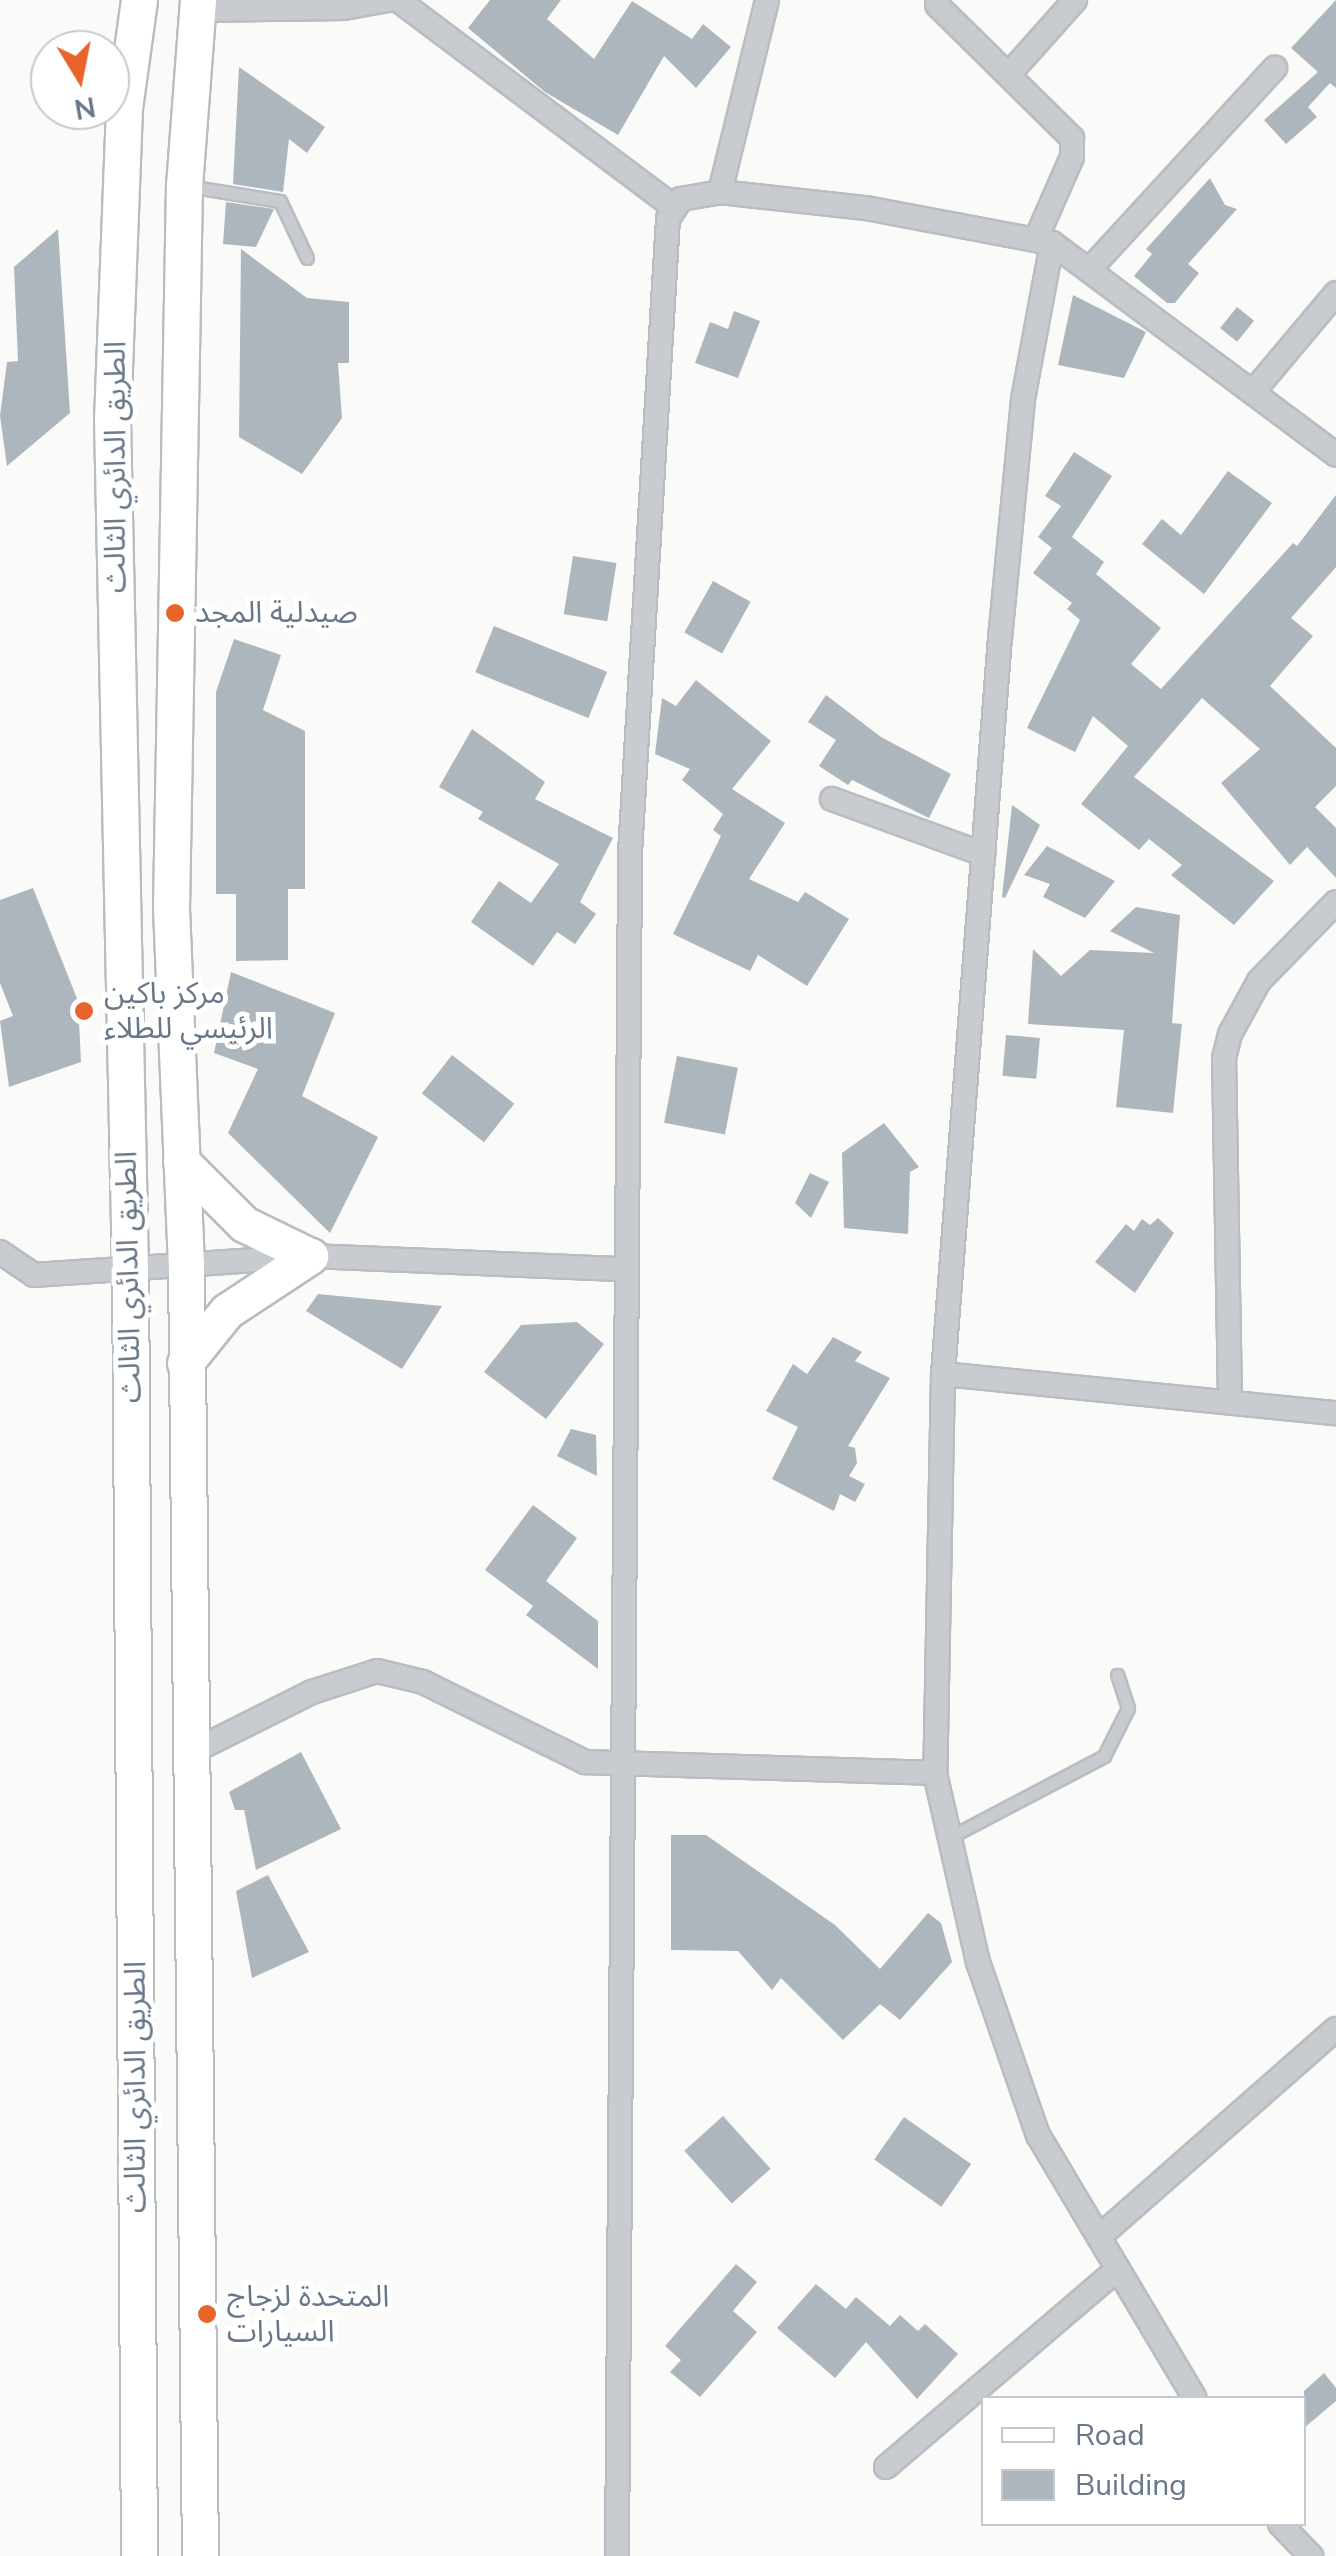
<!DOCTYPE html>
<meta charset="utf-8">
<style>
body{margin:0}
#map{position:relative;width:1336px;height:2556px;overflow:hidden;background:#fafaf8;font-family:"Nunito Sans","Noto Sans Arabic",sans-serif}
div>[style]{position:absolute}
.building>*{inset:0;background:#aeb6bd;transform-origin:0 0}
.roads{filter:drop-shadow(2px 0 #b9bdc2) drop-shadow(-2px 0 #b9bdc2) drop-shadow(0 2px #b9bdc2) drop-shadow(0 -2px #b9bdc2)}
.service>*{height:11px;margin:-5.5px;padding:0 5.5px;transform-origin:5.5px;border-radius:5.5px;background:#c8cbcf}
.minor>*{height:22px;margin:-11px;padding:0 11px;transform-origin:11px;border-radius:11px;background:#c8cbcf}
.primary>*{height:35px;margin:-17.5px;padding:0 17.5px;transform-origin:17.5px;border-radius:17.5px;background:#fff}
.dots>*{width:28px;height:28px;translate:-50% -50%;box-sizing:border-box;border:5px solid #fff;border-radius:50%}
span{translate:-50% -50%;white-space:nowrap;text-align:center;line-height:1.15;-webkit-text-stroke:10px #fff;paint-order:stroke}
.street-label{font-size:30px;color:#68788a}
.poi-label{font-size:30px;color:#68788a}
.left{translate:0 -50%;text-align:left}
.legend{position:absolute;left:981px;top:2396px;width:325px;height:130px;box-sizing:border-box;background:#fff;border:2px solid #c3c9d0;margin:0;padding:12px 18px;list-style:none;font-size:30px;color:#68788a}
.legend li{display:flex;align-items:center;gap:20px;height:50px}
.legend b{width:50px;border:2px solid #c3c9d0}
.north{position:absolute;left:30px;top:30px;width:100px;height:100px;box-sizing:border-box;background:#fff;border:2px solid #c3c9d0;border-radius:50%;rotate:170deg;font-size:28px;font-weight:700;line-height:40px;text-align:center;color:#68788a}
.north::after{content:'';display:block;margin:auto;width:35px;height:45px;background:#e8642a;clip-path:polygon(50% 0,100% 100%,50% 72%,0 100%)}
</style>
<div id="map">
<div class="building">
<div style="clip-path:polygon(490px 0,561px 0,547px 19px,594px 59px,632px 1px,692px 39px,703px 24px,731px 47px,696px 88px,664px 56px,618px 135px,545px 92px,468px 28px)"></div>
<div style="clip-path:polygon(1336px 0,1336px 88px,1330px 83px,1308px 107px,1317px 117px,1286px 144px,1264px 120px,1318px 72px,1291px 48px)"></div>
<div style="clip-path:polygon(239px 67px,325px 127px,307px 153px,289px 139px,283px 192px,233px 184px)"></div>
<div style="clip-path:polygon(1210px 178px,1225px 205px,1237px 209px,1188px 264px,1199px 273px,1175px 303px,1167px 303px,1134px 276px,1152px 254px,1146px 249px)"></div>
<div style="clip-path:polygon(226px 202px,274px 209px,256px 247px,223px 244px)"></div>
<div style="clip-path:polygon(58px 229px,70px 413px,7px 466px,0 416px,7px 362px,18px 361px,14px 267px)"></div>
<div style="clip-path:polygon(241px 249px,307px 298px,349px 302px,349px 363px,338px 363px,342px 418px,302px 474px,239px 437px)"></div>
<div style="clip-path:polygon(1073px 295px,1146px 332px,1124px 378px,1058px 365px)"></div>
<div style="left:1237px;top:307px;width:22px;height:27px;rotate:39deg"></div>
<div style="clip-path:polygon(734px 311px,760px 321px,738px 378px,695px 363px,710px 322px,728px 329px)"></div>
<div style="clip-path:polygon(1074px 452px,1112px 476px,1072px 537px,1104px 562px,1096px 574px,1161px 628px,1131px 664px,1161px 689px,1293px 543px,1297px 546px,1336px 495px,1336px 567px,1291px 618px,1313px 636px,1270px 686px,1336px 748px,1336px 786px,1315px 807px,1336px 828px,1336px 878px,1307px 847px,1290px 865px,1221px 783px,1260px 749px,1202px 698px,1134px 777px,1274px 881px,1234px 925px,1171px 875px,1182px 865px,1149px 839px,1139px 850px,1081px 804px,1128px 746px,1093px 716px,1075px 752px,1027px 728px,1080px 620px,1067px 609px,1072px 603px,1033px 573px,1052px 548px,1038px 537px,1061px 506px,1045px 496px)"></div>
<div style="clip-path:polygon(1228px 471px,1272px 503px,1204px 594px,1142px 544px,1162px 519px,1181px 535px)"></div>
<div style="left:573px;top:556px;width:44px;height:59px;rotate:9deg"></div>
<div style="left:713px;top:581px;width:43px;height:59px;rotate:29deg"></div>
<div style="left:494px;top:626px;width:122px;height:50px;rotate:22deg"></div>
<div style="clip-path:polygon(234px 639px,281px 655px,263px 710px,305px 731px,305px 889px,288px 889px,288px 960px,236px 961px,236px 894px,216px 894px,216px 692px)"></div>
<div style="clip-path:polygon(696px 680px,771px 741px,732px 789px,785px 823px,749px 879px,798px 902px,805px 892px,849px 919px,807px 986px,758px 955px,750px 971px,673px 934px,721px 836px,713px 830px,723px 814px,682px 780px,690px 769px,655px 754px,662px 698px,676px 706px)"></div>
<div style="clip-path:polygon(826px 695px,881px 737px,951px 774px,929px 818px,852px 780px,848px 785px,819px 766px,836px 740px,808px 722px)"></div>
<div style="clip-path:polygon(472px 729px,545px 782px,535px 799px,613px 838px,580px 902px,596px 914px,575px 944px,557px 932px,533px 966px,471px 922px,499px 881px,531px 903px,559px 864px,478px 819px,483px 812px,439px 787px)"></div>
<div style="clip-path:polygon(1012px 805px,1040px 825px,1005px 898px,1002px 897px)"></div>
<div style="clip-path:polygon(1047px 846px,1115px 881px,1085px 918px,1043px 897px,1050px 884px,1024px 875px)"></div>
<div style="clip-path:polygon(33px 888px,78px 1001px,81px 1062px,9px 1087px,0 1021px,13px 1016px,0 983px,0 900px)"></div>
<div style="clip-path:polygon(1136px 907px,1180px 915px,1172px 1023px,1182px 1024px,1173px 1113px,1116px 1107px,1124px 1030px,1028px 1024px,1033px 949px,1061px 976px,1090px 950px,1154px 953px,1110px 931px)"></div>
<div style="clip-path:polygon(231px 972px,335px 1013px,302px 1096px,378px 1137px,330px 1233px,228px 1133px,258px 1069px,214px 1053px)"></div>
<div style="left:1006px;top:1035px;width:34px;height:41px;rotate:5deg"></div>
<div style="left:452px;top:1055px;width:79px;height:49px;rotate:38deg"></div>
<div style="left:677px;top:1056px;width:62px;height:68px;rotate:11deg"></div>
<div style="clip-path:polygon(884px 1123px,919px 1167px,910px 1172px,908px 1234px,844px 1228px,842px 1153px)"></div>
<div style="clip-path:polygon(810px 1173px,829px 1182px,811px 1218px,795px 1203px)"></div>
<div style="clip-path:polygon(1158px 1218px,1174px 1233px,1135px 1293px,1095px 1262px,1126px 1224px,1134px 1231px,1142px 1219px,1150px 1225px)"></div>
<div style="clip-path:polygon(318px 1294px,442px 1306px,402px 1369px,306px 1311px)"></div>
<div style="clip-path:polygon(577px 1322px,604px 1344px,546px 1419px,484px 1372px,521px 1325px)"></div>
<div style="clip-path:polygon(833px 1337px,862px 1352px,855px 1361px,890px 1378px,848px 1446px,855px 1448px,857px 1463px,849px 1476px,865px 1484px,855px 1502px,840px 1494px,834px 1511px,772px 1479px,798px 1427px,766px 1411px,793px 1364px,807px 1374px)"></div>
<div style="clip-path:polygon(571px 1429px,596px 1435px,597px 1476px,557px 1456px)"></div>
<div style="clip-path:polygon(533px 1505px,577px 1538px,546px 1581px,598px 1621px,598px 1669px,526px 1615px,533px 1606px,485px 1570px)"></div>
<div style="clip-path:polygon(301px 1752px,341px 1829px,256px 1870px,244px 1810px,235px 1810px,229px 1792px)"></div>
<div style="clip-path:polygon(671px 1835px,706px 1835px,835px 1925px,880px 1969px,928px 1913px,941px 1923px,952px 1962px,900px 2020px,880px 2004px,843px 2040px,781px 1978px,772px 1990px,738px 1951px,671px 1950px)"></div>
<div style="clip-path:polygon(268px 1875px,309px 1952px,252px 1978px,236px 1891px)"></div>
<div style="left:723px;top:2116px;width:71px;height:52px;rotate:48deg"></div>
<div style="left:904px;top:2117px;width:82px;height:52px;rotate:35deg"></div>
<div style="clip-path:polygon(736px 2264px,757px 2282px,733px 2311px,757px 2332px,700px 2397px,670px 2372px,681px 2360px,665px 2346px)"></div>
<div style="clip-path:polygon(816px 2284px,846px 2309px,856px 2297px,890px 2326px,900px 2315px,918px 2331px,925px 2324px,958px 2354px,917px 2399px,866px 2342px,835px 2378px,777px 2328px)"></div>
<div style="clip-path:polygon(1324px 2373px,1336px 2388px,1336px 2401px,1304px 2428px,1304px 2391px)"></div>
</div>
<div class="roads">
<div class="service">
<div style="left:188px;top:186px;width:93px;rotate:9.3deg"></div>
<div style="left:280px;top:201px;width:63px;rotate:64.7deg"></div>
<div style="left:950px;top:1837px;width:174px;rotate:-27.7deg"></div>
<div style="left:1104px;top:1756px;width:54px;rotate:-63.4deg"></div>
<div style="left:1128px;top:1708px;width:35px;rotate:-108deg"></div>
</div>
<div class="minor">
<div style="left:398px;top:0;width:345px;rotate:36.9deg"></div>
<div style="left:937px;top:5px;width:190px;rotate:44.6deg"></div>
<div style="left:1072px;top:138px;width:19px;rotate:90deg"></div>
<div style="left:1072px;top:157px;width:90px;rotate:113.7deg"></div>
<div style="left:196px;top:10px;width:148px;rotate:-0.8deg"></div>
<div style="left:344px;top:8px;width:45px;rotate:-10.3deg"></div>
<div style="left:1010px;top:73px;width:98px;rotate:-48.3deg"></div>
<div style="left:720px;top:192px;width:198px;rotate:-76.2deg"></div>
<div style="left:1052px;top:243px;width:160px;rotate:100.5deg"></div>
<div style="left:1023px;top:400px;width:238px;rotate:95.5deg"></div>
<div style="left:1000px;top:637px;width:739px;rotate:94.42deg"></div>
<div style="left:943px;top:1374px;width:399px;rotate:91.1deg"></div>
<div style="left:935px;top:1773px;width:194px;rotate:77.2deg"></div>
<div style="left:978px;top:1962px;width:183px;rotate:70.9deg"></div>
<div style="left:1038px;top:2135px;width:306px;rotate:59.2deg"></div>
<div style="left:1089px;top:270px;width:275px;rotate:-47.4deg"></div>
<div style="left:1253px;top:392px;width:129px;rotate:-50deg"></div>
<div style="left:832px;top:799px;width:161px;rotate:20deg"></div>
<div style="left:0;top:1252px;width:41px;rotate:34.1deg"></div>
<div style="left:34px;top:1275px;width:277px;rotate:-3.9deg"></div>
<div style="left:310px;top:1256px;width:314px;rotate:2.4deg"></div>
<div style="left:943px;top:1374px;width:395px;rotate:5.7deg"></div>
<div style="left:1230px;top:1400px;width:342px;rotate:-91deg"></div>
<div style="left:1224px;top:1058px;width:25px;rotate:-76deg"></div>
<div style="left:1230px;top:1034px;width:60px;rotate:-61.3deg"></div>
<div style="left:1259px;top:981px;width:110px;rotate:-45.7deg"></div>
<div style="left:190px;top:1753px;width:136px;rotate:-26.6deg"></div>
<div style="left:312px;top:1692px;width:68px;rotate:-17.9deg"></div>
<div style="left:377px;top:1671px;width:47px;rotate:13.4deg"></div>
<div style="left:423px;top:1682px;width:181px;rotate:26.3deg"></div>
<div style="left:585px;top:1762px;width:350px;rotate:1.8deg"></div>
<div style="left:1099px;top:2237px;width:315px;rotate:-41.3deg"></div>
<div style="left:886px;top:2467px;width:305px;rotate:-40.5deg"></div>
<div style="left:1280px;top:2524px;width:45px;rotate:45.9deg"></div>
<div style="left:617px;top:2556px;width:1703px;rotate:-89.56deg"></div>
<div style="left:630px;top:853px;width:635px;rotate:-86.57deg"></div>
<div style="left:668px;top:219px;width:24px;rotate:-57deg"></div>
<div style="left:681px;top:199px;width:40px;rotate:-10deg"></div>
<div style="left:720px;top:192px;width:147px;rotate:6.3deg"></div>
<div style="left:866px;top:208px;width:189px;rotate:10.7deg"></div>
<div style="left:1052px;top:243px;width:354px;rotate:36.7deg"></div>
</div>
<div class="primary">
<div style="left:139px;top:0;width:109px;rotate:97.9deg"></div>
<div style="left:124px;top:108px;width:311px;rotate:92.2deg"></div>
<div style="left:112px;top:419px;width:850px;rotate:88.79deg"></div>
<div style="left:130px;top:1269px;width:1287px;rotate:89.6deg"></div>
<div style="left:198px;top:0;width:186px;rotate:94.3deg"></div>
<div style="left:184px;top:185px;width:723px;rotate:91.03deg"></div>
<div style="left:171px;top:908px;width:356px;rotate:87.6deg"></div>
<div style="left:186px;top:1264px;width:1292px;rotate:89.38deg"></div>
<div style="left:181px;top:1161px;width:89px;rotate:45deg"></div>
<div style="left:244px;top:1224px;width:73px;rotate:25.9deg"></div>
<div style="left:185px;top:1363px;width:67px;rotate:-51.1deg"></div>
<div style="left:227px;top:1311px;width:100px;rotate:-33.5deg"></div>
</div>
</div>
<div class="dots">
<div style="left:175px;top:613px;background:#e8642a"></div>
<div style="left:84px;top:1011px;background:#e8642a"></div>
<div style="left:207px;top:2314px;background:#e8642a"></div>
</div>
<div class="street-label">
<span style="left:116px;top:467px;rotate:-90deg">الطريق الدائري الثالث</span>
<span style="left:129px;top:1277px;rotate:-91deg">الطريق الدائري الثالث</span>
<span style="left:136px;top:2087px;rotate:-90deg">الطريق الدائري الثالث</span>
</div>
<div class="poi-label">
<span class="left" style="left:195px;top:613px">صيدلية المجد</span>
<span class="left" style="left:104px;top:1011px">مركز باكين<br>الرئيسي للطلاء</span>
<span class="left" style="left:227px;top:2314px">المتحدة لزجاج<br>السيارات</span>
</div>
<ul class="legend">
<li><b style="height:12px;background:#fff"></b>Road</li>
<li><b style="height:28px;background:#aeb6bd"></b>Building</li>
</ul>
<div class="north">N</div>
</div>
